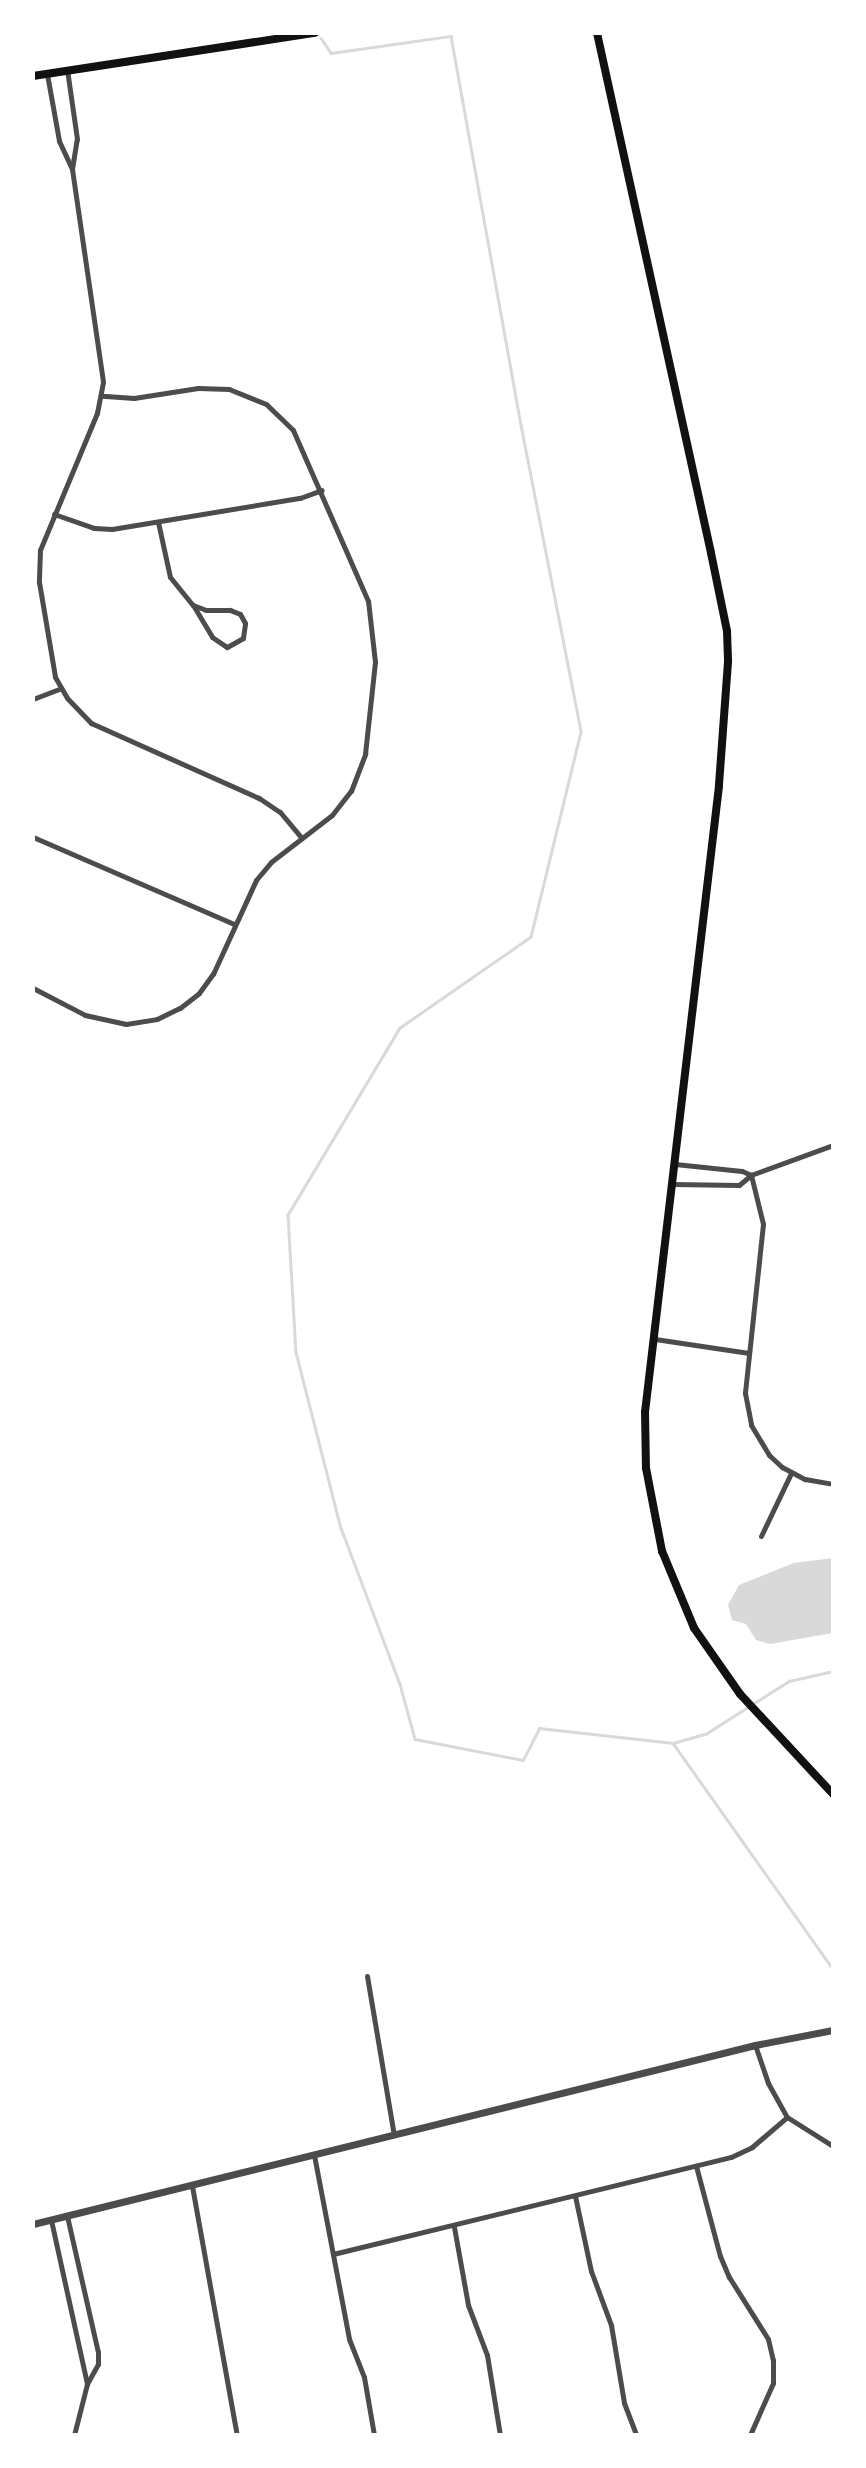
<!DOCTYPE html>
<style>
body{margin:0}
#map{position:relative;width:866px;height:2468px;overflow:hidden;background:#fff;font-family:"Fira Sans",sans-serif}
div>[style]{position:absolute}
.water>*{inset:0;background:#d9d9d9}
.stream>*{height:2.5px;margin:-1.25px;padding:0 1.25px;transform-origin:1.25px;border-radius:1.25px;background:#d9d9d9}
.minor>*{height:5px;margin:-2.5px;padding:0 2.5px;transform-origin:2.5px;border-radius:2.5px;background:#4c4c4c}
.tertiary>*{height:7px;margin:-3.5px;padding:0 3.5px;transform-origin:3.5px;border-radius:3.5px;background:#4c4c4c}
.secondary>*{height:8px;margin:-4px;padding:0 4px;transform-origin:4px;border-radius:4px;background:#111}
span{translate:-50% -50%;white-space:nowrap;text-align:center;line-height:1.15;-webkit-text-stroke:6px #fff;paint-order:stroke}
.frame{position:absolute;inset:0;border:35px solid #fff;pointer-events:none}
</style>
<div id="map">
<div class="water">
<div style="clip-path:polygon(833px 1558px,833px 1633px,770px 1644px,756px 1640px,746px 1624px,732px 1620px,728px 1605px,739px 1585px,794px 1563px)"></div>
</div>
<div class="stream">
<div style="left:321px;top:38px;width:18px;rotate:56deg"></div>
<div style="left:331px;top:53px;width:121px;rotate:-8.1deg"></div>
<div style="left:451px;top:36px;width:395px;rotate:79.8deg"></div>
<div style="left:521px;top:425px;width:313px;rotate:78.9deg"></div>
<div style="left:581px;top:732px;width:211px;rotate:103.7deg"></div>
<div style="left:531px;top:937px;width:160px;rotate:145.2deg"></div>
<div style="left:400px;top:1028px;width:218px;rotate:120.9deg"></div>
<div style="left:288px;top:1215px;width:137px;rotate:86.7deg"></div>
<div style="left:296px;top:1352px;width:182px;rotate:75.7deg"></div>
<div style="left:341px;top:1528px;width:167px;rotate:69.3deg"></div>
<div style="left:400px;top:1684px;width:57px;rotate:74.7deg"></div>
<div style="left:415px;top:1739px;width:110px;rotate:11deg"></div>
<div style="left:523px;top:1760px;width:36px;rotate:-63deg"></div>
<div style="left:539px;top:1728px;width:135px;rotate:6.4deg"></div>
<div style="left:673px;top:1743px;width:35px;rotate:-16deg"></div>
<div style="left:707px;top:1733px;width:97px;rotate:-32.4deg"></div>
<div style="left:789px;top:1681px;width:45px;rotate:-12.8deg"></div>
<div style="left:673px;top:1743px;width:277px;rotate:54.7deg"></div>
</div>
<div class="minor">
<div style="left:47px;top:74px;width:68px;rotate:79.8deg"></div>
<div style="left:59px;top:141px;width:31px;rotate:65deg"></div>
<div style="left:72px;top:169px;width:30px;rotate:-81deg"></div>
<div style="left:77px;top:139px;width:70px;rotate:-98.2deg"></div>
<div style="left:72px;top:169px;width:215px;rotate:81.7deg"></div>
<div style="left:103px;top:382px;width:32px;rotate:101deg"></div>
<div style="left:97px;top:413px;width:148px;rotate:112.6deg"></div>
<div style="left:40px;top:550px;width:32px;rotate:92deg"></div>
<div style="left:39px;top:582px;width:96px;rotate:80.4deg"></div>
<div style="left:55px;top:677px;width:24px;rotate:60deg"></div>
<div style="left:67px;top:698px;width:35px;rotate:46deg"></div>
<div style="left:91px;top:723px;width:184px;rotate:24.1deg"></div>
<div style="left:259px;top:798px;width:25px;rotate:34deg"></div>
<div style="left:280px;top:812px;width:34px;rotate:50deg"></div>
<div style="left:54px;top:514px;width:42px;rotate:19.3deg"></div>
<div style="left:94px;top:528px;width:18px;rotate:3deg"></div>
<div style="left:112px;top:529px;width:191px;rotate:-9.4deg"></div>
<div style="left:300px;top:498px;width:23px;rotate:-20deg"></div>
<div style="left:158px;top:522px;width:56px;rotate:77.7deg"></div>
<div style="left:170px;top:577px;width:36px;rotate:51deg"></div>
<div style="left:193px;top:605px;width:37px;rotate:59deg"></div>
<div style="left:212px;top:637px;width:18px;rotate:34deg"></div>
<div style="left:227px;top:647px;width:18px;rotate:-29deg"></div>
<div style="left:243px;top:638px;width:15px;rotate:-82deg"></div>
<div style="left:245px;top:623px;width:10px;rotate:-119deg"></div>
<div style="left:240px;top:614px;width:11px;rotate:-158deg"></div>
<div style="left:230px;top:610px;width:24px;rotate:180deg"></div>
<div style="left:206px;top:610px;width:14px;rotate:-159deg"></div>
<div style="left:33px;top:699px;width:30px;rotate:-21deg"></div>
<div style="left:33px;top:837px;width:219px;rotate:23.4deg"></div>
<div style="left:33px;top:988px;width:59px;rotate:27.4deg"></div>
<div style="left:85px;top:1015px;width:42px;rotate:12.4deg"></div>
<div style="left:126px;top:1024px;width:31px;rotate:-9deg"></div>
<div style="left:157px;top:1019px;width:25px;rotate:-26deg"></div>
<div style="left:180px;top:1008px;width:24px;rotate:-38deg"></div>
<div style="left:199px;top:993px;width:24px;rotate:-54deg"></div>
<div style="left:213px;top:974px;width:103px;rotate:-65.4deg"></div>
<div style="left:256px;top:880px;width:23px;rotate:-50deg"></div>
<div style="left:271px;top:862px;width:77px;rotate:-37.6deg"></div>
<div style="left:332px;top:815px;width:31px;rotate:-52deg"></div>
<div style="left:351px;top:791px;width:40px;rotate:-69deg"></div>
<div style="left:365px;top:754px;width:93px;rotate:-83.8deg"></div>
<div style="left:375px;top:662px;width:61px;rotate:-96.5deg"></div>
<div style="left:368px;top:601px;width:187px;rotate:-113.7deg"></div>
<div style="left:293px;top:430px;width:37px;rotate:-136deg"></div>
<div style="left:266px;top:404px;width:40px;rotate:-158deg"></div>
<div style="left:229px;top:389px;width:31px;rotate:-178deg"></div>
<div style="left:198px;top:388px;width:65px;rotate:171.1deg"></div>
<div style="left:134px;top:398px;width:32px;rotate:-176deg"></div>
<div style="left:675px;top:1164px;width:67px;rotate:6deg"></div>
<div style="left:742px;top:1171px;width:10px;rotate:24deg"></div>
<div style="left:751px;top:1175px;width:50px;rotate:76.2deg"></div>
<div style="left:763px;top:1224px;width:170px;rotate:96.1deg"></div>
<div style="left:745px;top:1393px;width:33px;rotate:79deg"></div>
<div style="left:751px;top:1425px;width:35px;rotate:59deg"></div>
<div style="left:769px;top:1455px;width:18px;rotate:43deg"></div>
<div style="left:782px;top:1467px;width:26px;rotate:28deg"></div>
<div style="left:805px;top:1479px;width:28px;rotate:10deg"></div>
<div style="left:672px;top:1184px;width:67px;rotate:0.9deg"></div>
<div style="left:739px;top:1185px;width:16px;rotate:-40deg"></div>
<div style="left:751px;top:1175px;width:87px;rotate:-20.1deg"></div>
<div style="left:655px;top:1339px;width:95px;rotate:8.5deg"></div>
<div style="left:761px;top:1536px;width:70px;rotate:-64.5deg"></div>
<div style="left:367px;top:1976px;width:161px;rotate:80.4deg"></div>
<div style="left:755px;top:2045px;width:40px;rotate:71.1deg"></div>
<div style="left:768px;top:2083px;width:39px;rotate:61deg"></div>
<div style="left:787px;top:2117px;width:54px;rotate:32.2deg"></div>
<div style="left:314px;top:2155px;width:187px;rotate:79.2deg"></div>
<div style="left:349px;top:2339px;width:41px;rotate:68.5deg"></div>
<div style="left:364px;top:2377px;width:59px;rotate:80.2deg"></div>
<div style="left:696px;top:2166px;width:93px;rotate:75.1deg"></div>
<div style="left:720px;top:2256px;width:23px;rotate:67deg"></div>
<div style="left:729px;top:2277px;width:73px;rotate:57.8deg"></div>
<div style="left:768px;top:2339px;width:22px;rotate:77deg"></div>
<div style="left:773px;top:2360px;width:23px;rotate:90deg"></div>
<div style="left:773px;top:2383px;width:57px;rotate:113.9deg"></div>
<div style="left:192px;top:2186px;width:253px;rotate:79.8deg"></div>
<div style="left:575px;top:2196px;width:77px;rotate:78deg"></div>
<div style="left:591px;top:2271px;width:58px;rotate:69.7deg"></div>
<div style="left:611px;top:2325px;width:79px;rotate:80.5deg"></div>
<div style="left:624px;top:2403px;width:34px;rotate:69deg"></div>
<div style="left:67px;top:2216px;width:139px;rotate:77.2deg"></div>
<div style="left:98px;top:2352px;width:12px;rotate:90deg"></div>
<div style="left:98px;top:2364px;width:23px;rotate:119deg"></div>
<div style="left:87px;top:2384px;width:53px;rotate:104.3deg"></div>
<div style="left:51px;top:2220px;width:168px;rotate:77.6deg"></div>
<div style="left:454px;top:2227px;width:79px;rotate:79.8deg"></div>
<div style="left:468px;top:2305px;width:53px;rotate:69.2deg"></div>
<div style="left:487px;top:2355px;width:81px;rotate:80.8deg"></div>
<div style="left:333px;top:2254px;width:410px;rotate:-13.7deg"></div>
<div style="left:731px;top:2157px;width:23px;rotate:-25deg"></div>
<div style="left:752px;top:2147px;width:46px;rotate:-40.6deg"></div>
</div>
<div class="tertiary">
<div style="left:33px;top:2224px;width:744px;rotate:-13.92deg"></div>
<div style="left:755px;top:2045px;width:79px;rotate:-10.9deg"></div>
</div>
<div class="secondary">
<div style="left:597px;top:33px;width:532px;rotate:77.63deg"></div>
<div style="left:711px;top:553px;width:80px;rotate:78.4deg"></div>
<div style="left:727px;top:631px;width:31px;rotate:88deg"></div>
<div style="left:728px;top:662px;width:124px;rotate:94.2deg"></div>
<div style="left:719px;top:786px;width:630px;rotate:96.74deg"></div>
<div style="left:645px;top:1412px;width:56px;rotate:89deg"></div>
<div style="left:646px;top:1468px;width:85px;rotate:79.1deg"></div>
<div style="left:662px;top:1551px;width:83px;rotate:67.4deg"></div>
<div style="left:694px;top:1628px;width:80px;rotate:55.1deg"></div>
<div style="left:740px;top:1694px;width:137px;rotate:47.1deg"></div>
<div style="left:33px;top:76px;width:285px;rotate:-8.7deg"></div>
</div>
<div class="frame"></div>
</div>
